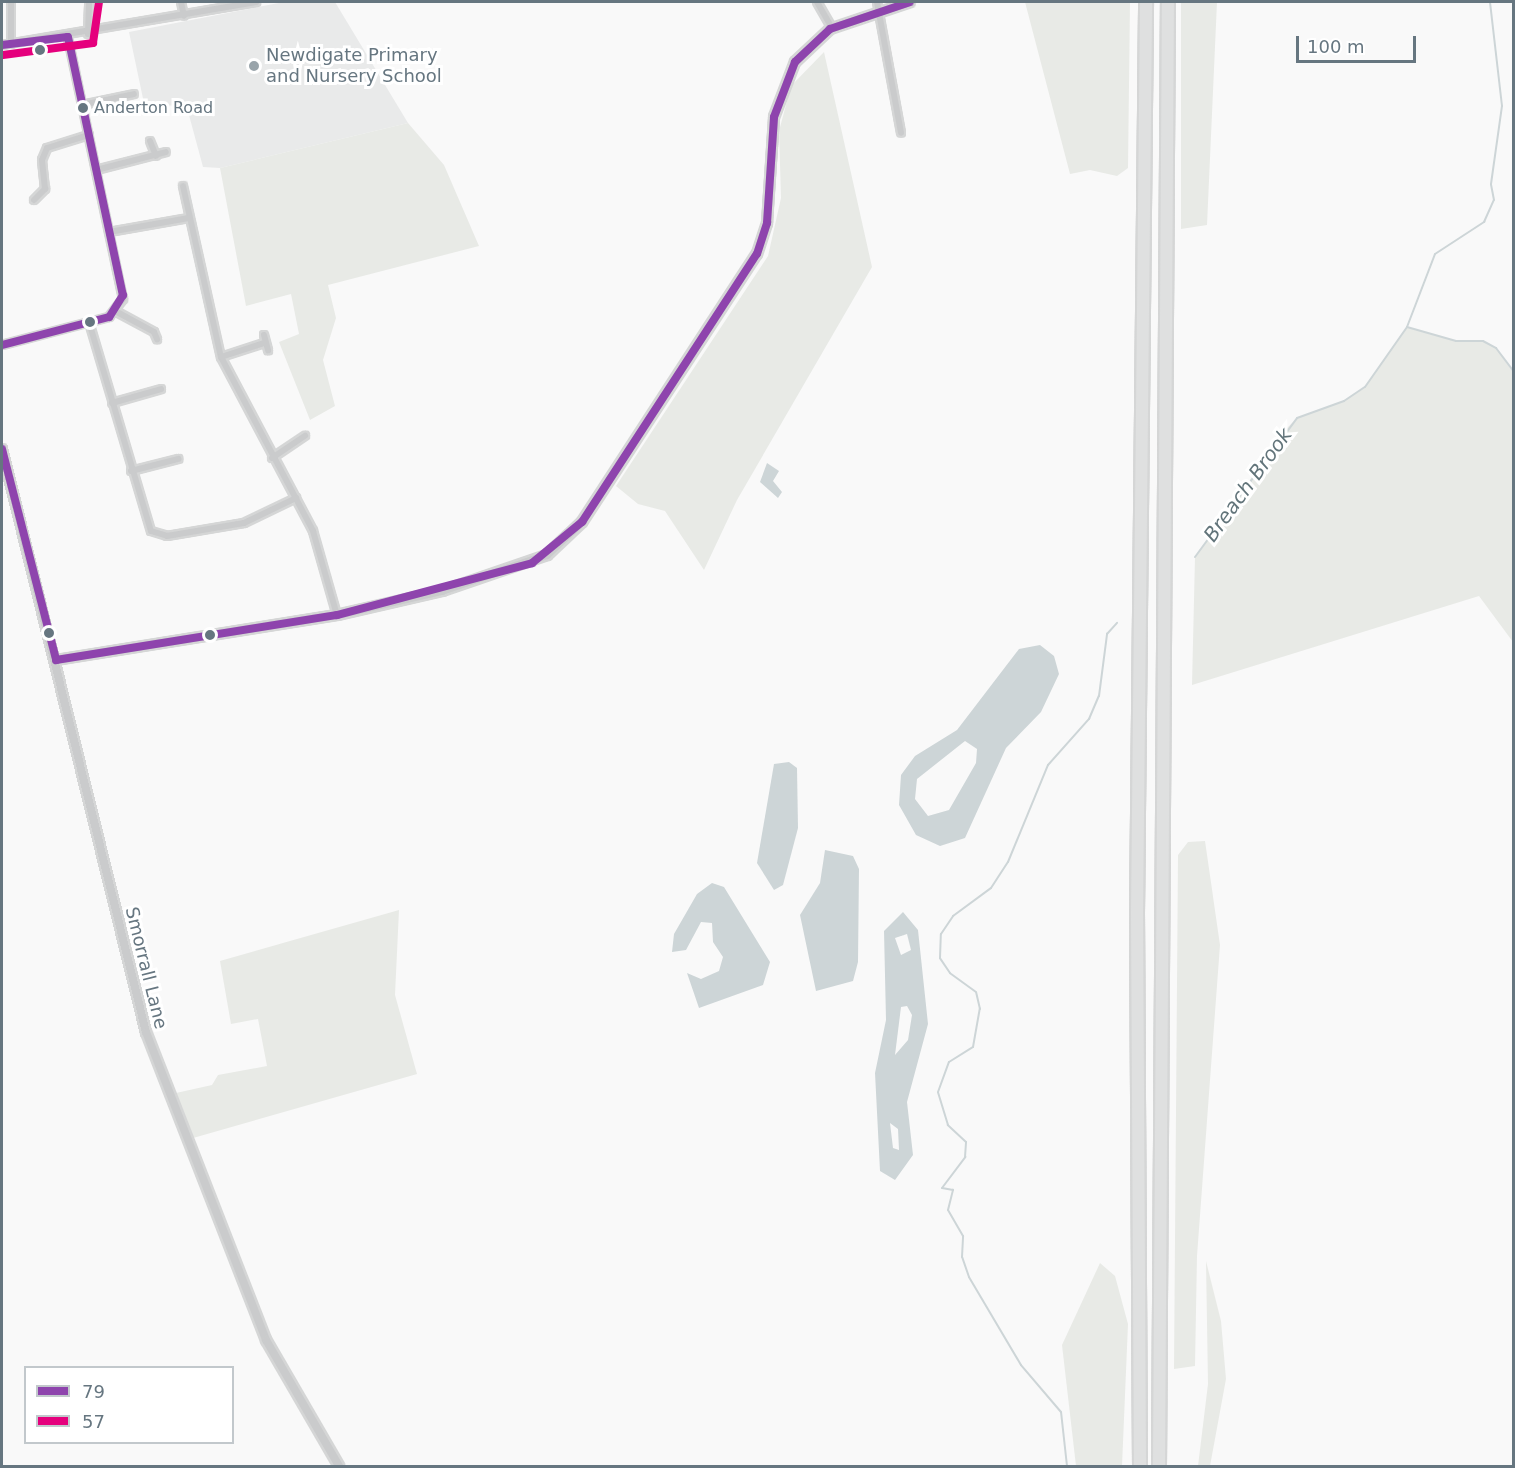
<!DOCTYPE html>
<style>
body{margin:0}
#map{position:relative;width:1515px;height:1468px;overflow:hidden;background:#f9f9f9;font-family:"DejaVu Sans",sans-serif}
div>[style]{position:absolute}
.built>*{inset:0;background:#e9eaea}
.green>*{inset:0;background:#e8eae6}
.water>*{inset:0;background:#cdd5d7}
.stream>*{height:2px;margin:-1px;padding:0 1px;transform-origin:1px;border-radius:1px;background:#cdd5d7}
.roads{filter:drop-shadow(2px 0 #d5d6d6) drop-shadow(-2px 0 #d5d6d6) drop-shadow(0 2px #d5d6d6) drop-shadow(0 -2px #d5d6d6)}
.minor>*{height:6px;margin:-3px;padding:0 3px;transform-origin:3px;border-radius:3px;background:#cacbcc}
.tertiary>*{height:8px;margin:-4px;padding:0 4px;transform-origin:4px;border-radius:4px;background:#cacbcc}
.motorway>*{height:12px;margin:-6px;padding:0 6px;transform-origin:6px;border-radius:6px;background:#dfe0e0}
.bus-1>*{height:8px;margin:-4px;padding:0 4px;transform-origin:4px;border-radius:4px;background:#8e44ad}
.bus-2>*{height:8px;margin:-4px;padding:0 4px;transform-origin:4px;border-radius:4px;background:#e5007d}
.dots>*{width:16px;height:16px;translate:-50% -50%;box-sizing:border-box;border:3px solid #fff;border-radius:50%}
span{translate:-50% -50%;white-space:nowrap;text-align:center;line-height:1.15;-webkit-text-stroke:6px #fff;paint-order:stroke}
.bus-label{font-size:16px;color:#667680}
.left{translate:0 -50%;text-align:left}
.poi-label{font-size:18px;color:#667680}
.street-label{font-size:18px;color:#667680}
.water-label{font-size:20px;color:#62747a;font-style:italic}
.frame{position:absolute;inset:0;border:3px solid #667680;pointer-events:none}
.legend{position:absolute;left:24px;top:1366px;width:210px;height:78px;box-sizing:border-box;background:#fff;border:2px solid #c2c8cc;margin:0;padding:8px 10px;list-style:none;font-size:18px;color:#667680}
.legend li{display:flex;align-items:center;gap:12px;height:30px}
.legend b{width:30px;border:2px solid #c2c8cc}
.scale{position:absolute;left:1296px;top:36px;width:120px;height:27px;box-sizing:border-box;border:3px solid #667680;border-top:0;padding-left:8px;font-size:18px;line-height:21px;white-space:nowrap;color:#667680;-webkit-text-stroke:4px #fff;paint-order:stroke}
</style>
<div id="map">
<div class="built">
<div style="clip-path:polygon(284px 2px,335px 2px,408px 123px,220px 168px,203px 167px,186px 104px,145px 108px,129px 32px)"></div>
</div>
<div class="green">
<div style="clip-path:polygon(1025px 2px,1130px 2px,1128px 168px,1117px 176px,1090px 170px,1070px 174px)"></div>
<div style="clip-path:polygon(1181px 2px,1217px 2px,1207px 225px,1181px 229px)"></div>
<div style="clip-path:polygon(824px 52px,872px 267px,737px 500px,704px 570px,665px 511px,638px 504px,616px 486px,768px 256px,781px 198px,779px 131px,791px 86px)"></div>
<div style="clip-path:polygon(408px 123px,444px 165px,479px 246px,328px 285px,336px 318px,323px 360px,335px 406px,310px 420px,279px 342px,299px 334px,291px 294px,246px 306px,220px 168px)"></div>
<div style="clip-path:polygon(1407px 327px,1456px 341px,1483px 341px,1496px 348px,1513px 372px,1513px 642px,1479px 596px,1192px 685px,1195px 557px,1286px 429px,1297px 418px,1344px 401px,1365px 387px)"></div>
<div style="clip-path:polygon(1205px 841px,1220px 945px,1197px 1256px,1195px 1366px,1174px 1369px,1178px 855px,1188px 842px)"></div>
<div style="clip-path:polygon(399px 910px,395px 995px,417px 1074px,193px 1138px,176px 1093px,212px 1085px,218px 1075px,267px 1066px,258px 1019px,231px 1024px,220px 961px)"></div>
<div style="clip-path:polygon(1206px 1261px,1221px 1321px,1226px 1379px,1210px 1466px,1198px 1466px,1208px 1384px)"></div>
<div style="clip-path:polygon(1100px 1263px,1115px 1276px,1128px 1324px,1122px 1466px,1076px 1466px,1062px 1345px)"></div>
</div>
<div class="water">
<div style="clip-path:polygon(767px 463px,779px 471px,773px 481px,782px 492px,778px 498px,760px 482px)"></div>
<div style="clip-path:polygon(evenodd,1040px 645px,1054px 656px,1059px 674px,1041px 712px,1006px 748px,965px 838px,940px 846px,916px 835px,899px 805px,901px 775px,915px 756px,957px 730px,1019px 649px,1040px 645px,965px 741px,977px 749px,976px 763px,949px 810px,928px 816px,915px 799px,917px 779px,965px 741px)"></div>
<div style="clip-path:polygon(789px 762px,797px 768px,798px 828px,783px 885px,774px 890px,757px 863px,774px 764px)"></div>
<div style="clip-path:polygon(825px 850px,853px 856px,859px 869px,858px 962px,853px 981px,816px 991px,800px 915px,820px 883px)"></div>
<div style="clip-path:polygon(712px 883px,724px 887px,770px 962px,763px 985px,699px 1008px,687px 973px,701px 979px,719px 971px,723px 957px,713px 942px,712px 923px,701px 922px,686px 950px,672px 952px,674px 934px,697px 894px)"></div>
<div style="clip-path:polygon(evenodd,903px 912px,918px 930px,928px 1024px,907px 1102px,913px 1155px,895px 1180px,880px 1171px,875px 1073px,886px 1020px,884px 931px,903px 912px,907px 934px,911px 950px,901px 955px,895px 938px,907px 934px,903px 912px,907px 1006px,912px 1015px,908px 1040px,895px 1055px,901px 1007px,907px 1006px,903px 912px,890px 1123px,898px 1129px,899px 1150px,893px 1148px,890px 1123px)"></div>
</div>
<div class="stream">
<div style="left:1407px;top:327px;width:51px;rotate:15.9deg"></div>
<div style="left:1456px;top:341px;width:27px"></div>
<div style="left:1483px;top:341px;width:15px;rotate:28deg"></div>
<div style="left:1496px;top:348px;width:30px;rotate:53deg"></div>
<div style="left:1195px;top:557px;width:172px;rotate:-53.7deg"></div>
<div style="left:1297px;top:418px;width:50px;rotate:-19.9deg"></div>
<div style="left:1344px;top:401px;width:25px;rotate:-34deg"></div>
<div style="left:1365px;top:387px;width:73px;rotate:-55deg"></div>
<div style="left:1407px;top:327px;width:78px;rotate:-69deg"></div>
<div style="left:1435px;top:254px;width:59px;rotate:-33.1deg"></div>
<div style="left:1484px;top:222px;width:24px;rotate:-66deg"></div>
<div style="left:1494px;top:200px;width:16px;rotate:-101deg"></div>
<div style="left:1491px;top:184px;width:79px;rotate:-82deg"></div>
<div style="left:1502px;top:106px;width:105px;rotate:-96.6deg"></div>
<div style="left:1067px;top:1466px;width:54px;rotate:-96.3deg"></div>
<div style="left:1061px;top:1412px;width:62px;rotate:-130.4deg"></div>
<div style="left:1021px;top:1365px;width:102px;rotate:-120.6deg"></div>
<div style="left:969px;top:1277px;width:21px;rotate:-109deg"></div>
<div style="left:962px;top:1257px;width:21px;rotate:-87deg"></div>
<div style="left:963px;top:1236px;width:30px;rotate:-120deg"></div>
<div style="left:948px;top:1210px;width:21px;rotate:-76deg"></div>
<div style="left:953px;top:1190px;width:11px;rotate:-170deg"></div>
<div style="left:942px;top:1188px;width:39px;rotate:-53deg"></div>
<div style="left:965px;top:1157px;width:15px;rotate:-86deg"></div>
<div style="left:966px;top:1142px;width:25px;rotate:-137deg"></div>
<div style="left:948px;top:1125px;width:34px;rotate:-107deg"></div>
<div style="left:938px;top:1092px;width:32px;rotate:-70deg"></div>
<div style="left:949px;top:1062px;width:28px;rotate:-32deg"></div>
<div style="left:973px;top:1047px;width:39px;rotate:-80deg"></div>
<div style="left:980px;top:1009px;width:17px;rotate:-103deg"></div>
<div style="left:976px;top:992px;width:32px;rotate:-144deg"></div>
<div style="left:950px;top:973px;width:18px;rotate:-124deg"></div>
<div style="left:940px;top:958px;width:24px;rotate:-88deg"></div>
<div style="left:941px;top:934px;width:22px;rotate:-56deg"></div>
<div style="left:953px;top:916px;width:47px;rotate:-36.4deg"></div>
<div style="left:991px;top:888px;width:31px;rotate:-57deg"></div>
<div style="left:1008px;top:862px;width:105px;rotate:-67.6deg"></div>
<div style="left:1048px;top:765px;width:62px;rotate:-48.3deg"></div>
<div style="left:1089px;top:719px;width:25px;rotate:-67deg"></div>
<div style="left:1099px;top:696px;width:63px;rotate:-82.6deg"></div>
<div style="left:1107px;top:634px;width:15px;rotate:-48deg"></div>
</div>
<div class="roads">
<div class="minor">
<div style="left:11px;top:2px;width:42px;rotate:90deg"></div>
<div style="left:181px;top:2px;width:14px;rotate:78deg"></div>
<div style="left:817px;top:2px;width:30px;rotate:60deg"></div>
<div style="left:877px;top:2px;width:133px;rotate:79.6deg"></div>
<div style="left:88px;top:34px;width:32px;rotate:-88deg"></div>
<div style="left:2px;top:45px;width:258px;rotate:-9.6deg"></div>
<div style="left:82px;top:105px;width:53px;rotate:-11.9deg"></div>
<div style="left:150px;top:141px;width:16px;rotate:68deg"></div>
<div style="left:96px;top:170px;width:72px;rotate:-14.4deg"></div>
<div style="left:183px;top:186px;width:175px;rotate:77.5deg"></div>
<div style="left:221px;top:357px;width:197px;rotate:62.1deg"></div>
<div style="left:313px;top:531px;width:87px;rotate:74.1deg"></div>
<div style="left:34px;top:200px;width:16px;rotate:-45deg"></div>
<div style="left:45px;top:189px;width:29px;rotate:-96deg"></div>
<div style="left:42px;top:160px;width:13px;rotate:-67deg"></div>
<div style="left:47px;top:148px;width:44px;rotate:-17.2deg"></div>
<div style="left:109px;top:232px;width:81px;rotate:-9.9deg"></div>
<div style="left:117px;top:312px;width:42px;rotate:28.4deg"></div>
<div style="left:154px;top:332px;width:8px;rotate:67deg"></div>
<div style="left:89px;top:322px;width:218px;rotate:73.5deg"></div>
<div style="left:151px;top:531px;width:17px;rotate:17deg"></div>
<div style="left:167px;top:536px;width:78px;rotate:-9.6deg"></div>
<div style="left:244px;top:523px;width:58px;rotate:-25.7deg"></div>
<div style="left:264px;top:335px;width:16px;rotate:75deg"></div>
<div style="left:2px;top:345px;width:111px;rotate:-14.7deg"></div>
<div style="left:109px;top:317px;width:23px;rotate:-52deg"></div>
<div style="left:123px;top:299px;width:268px;rotate:-101.9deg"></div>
<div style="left:221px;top:357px;width:45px;rotate:-18deg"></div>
<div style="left:112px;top:403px;width:51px;rotate:-15.9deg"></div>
<div style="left:272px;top:458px;width:40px;rotate:-34deg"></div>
<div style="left:131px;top:471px;width:49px;rotate:-14.3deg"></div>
</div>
<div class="tertiary">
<div style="left:2px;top:449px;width:601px;rotate:76.13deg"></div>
<div style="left:146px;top:1032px;width:331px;rotate:68.7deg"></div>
<div style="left:266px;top:1340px;width:146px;rotate:59.9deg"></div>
<div style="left:56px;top:660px;width:285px;rotate:-9.1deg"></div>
<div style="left:337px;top:615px;width:108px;rotate:-12.9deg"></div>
<div style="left:442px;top:591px;width:111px;rotate:-18.9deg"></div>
<div style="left:547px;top:555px;width:48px;rotate:-43.3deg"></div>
<div style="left:582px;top:522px;width:320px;rotate:-56.9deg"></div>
<div style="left:757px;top:254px;width:33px;rotate:-72deg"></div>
<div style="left:767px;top:223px;width:106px;rotate:-86.2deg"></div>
<div style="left:774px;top:117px;width:59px;rotate:-69.1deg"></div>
<div style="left:795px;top:62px;width:48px;rotate:-43.3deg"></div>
<div style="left:830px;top:29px;width:84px;rotate:-18.6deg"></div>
</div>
<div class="motorway">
<div style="left:1140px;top:1466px;width:552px;rotate:-90.31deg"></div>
<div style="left:1137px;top:914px;width:912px;rotate:-89.43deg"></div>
<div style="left:1159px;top:1466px;width:1464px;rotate:-89.65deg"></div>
</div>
</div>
<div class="bus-1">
<div style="left:2px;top:45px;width:66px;rotate:-6.9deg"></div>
<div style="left:68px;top:37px;width:264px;rotate:78deg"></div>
<div style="left:123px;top:295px;width:26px;rotate:122deg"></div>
<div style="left:109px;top:317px;width:111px;rotate:165.3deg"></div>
<div style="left:2px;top:449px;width:218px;rotate:75.6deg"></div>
<div style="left:56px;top:660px;width:285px;rotate:-9.1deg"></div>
<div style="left:337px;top:615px;width:202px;rotate:-14.9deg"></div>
<div style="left:532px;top:563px;width:65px;rotate:-39.4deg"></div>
<div style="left:582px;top:522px;width:320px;rotate:-56.9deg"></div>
<div style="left:757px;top:254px;width:33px;rotate:-72deg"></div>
<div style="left:767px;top:223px;width:106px;rotate:-86.2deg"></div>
<div style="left:774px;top:117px;width:59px;rotate:-69.1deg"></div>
<div style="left:795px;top:62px;width:48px;rotate:-43.3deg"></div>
<div style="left:830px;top:29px;width:84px;rotate:-18.6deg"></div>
</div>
<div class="bus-2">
<div style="left:3px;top:55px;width:91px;rotate:-7.6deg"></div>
<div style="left:93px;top:43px;width:41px;rotate:-81.7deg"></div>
</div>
<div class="dots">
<div style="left:40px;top:50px;background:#667680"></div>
<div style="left:254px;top:66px;background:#99a4aa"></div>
<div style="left:83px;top:108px;background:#667680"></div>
<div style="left:90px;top:322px;background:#667680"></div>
<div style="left:49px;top:633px;background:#667680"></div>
<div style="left:210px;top:635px;background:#667680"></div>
</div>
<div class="bus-label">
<span class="left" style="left:94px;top:108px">Anderton Road</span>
</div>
<div class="poi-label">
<span class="left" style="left:266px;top:66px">Newdigate Primary<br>and Nursery School</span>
</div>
<div class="street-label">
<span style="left:146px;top:968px;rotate:76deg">Smorrall Lane</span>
</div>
<div class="water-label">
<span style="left:1248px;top:485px;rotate:-54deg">Breach Brook</span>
</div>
<div class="frame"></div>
<ul class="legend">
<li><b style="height:8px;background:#8e44ad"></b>79</li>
<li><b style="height:8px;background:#e5007d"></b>57</li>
</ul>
<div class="scale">100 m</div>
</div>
